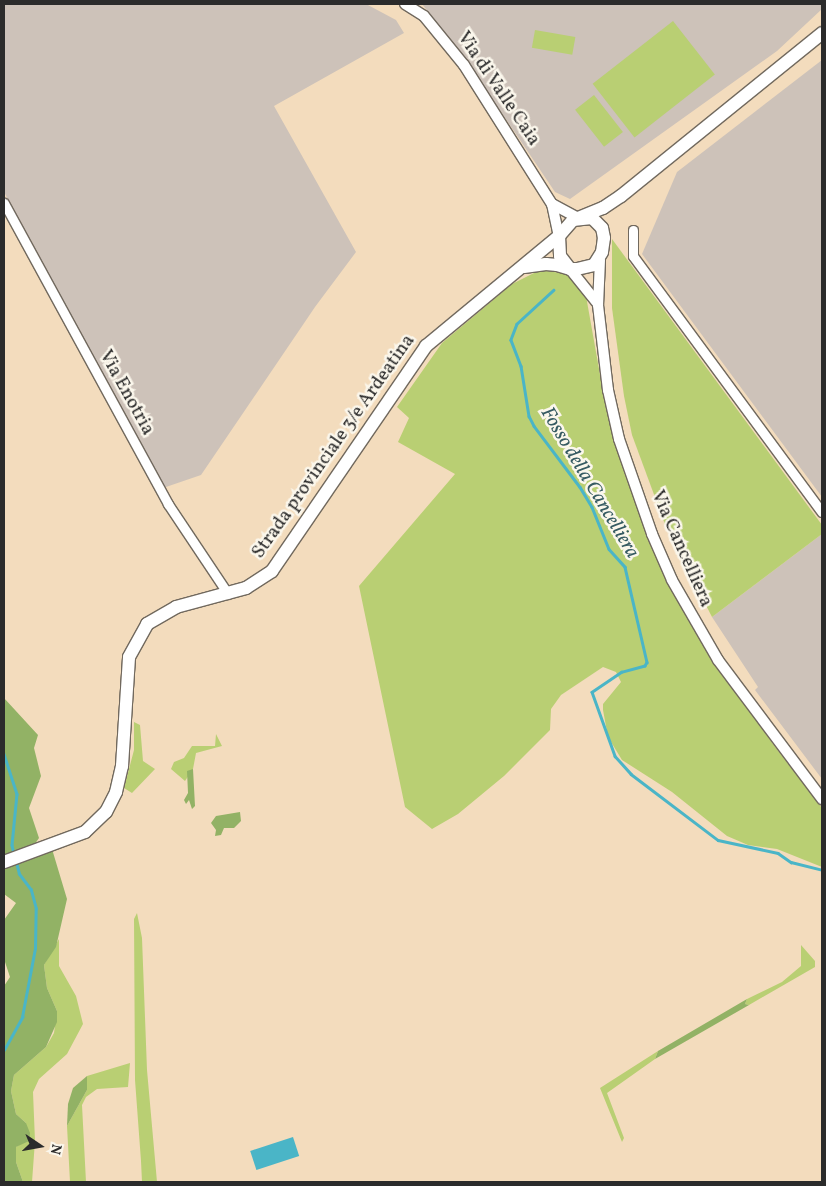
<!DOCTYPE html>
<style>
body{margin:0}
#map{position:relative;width:826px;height:1186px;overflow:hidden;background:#f3dcbd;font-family:Vollkorn,serif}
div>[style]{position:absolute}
.industrial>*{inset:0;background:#cdc2b9}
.green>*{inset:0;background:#b9cf73;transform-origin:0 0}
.forest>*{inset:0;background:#92b265}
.water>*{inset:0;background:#4ab5c7;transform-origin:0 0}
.stream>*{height:2.5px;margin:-1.25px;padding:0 1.25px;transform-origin:1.25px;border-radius:1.25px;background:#4ab5c7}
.roads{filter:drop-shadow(1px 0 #71695e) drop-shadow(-1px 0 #71695e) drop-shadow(0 1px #71695e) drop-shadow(0 -1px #71695e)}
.minor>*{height:9px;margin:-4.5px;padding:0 4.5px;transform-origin:4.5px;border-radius:4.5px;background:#fff}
.tertiary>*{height:10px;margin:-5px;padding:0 5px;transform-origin:5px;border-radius:5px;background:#fff}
.secondary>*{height:12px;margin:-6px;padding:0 6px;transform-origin:6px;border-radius:6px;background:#fff}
span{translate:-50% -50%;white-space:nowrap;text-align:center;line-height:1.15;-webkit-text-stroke:5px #fbf7ec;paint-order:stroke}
.street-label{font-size:19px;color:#2b2b2b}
.water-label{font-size:20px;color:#365b62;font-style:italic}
.frame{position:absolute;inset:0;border:5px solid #2b2b2b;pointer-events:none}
.north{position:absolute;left:15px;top:1121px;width:50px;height:50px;-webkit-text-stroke:4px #fbf7ec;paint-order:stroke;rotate:102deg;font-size:14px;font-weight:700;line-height:20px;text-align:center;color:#2b2b2b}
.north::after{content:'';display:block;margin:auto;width:18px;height:22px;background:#2b2b2b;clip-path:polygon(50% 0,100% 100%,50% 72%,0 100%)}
</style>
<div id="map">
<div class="industrial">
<div style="clip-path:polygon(4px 4px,366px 4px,396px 20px,404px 33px,274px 106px,356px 252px,315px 307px,201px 475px,163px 488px,4px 192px)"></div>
<div style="clip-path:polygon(422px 4px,822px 4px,822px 9px,777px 51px,570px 199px,555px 192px,466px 60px)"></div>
<div style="clip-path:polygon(822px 60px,822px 497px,642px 254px,677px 172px)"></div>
<div style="clip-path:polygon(822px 534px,822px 779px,755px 690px,758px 687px,712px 617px)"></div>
</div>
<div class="green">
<div style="left:673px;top:21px;width:68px;height:102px;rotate:52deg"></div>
<div style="left:535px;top:30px;width:41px;height:18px;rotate:10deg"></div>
<div style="left:594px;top:95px;width:47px;height:24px;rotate:52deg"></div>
<div style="clip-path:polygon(612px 239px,822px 525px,822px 534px,712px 617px,666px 527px,632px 435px,624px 396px,612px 308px)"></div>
<div style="clip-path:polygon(540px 270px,568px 274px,586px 296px,606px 408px,625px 475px,647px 533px,673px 591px,702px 644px,773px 744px,822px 808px,822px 867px,777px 849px,748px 845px,727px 836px,672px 792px,622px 760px,608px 737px,603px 710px,603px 704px,621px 682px,616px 672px,603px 667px,561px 695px,551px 709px,550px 730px,504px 776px,458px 814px,432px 829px,405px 807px,359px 586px,455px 474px,398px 442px,409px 418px,397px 407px,442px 343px,512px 284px)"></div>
<div style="clip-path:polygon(134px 722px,140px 725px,143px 761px,155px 769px,132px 793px,124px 788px,134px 750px)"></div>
<div style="clip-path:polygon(216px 734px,222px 746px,196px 753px,193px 769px,185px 781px,171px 769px,174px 762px,184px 758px,192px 746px,215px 746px)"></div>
<div style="clip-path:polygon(137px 913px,142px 938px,147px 1070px,157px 1182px,142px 1182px,141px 1161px,135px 1080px,134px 919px)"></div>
<div style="clip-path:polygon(59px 939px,59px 966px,76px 996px,83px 1024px,67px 1054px,39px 1079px,33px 1092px,35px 1141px,32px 1182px,23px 1182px,16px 1162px,16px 1147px,22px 1143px,26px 1123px,16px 1114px,11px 1091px,14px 1075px,46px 1047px,54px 1033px,57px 1011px,47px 988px,44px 965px)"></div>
<div style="clip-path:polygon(801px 945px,815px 961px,815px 967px,749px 1005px,745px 1004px,747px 999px,782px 982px,801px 966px)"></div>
<div style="clip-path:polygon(658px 1051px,655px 1059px,607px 1093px,624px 1138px,622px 1142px,600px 1088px)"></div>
<div style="clip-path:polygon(130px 1063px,128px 1087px,97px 1089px,86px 1097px,82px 1105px,86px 1182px,70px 1182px,67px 1126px,87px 1090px,87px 1076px)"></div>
</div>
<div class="forest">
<div style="clip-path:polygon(4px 698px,38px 735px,34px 748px,41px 776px,29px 808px,39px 838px,32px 848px,4px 857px)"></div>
<div style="clip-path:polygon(193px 769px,195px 806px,192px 809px,189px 800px,186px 804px,184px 800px,188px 793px,187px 771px)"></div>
<div style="clip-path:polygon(240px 812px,241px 821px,234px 828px,224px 828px,221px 835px,215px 836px,216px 830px,211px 823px,216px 816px)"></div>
<div style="clip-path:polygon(52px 849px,67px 899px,56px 947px,44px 965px,47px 988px,57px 1011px,57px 1022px,46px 1047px,14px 1075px,11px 1091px,16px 1114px,26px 1123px,30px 1133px,29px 1141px,16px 1147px,16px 1162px,23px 1182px,4px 1182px,4px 986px,10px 977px,5px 962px,4px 920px,16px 903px,4px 894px,4px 866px)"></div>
<div style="clip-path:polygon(747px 999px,745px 1004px,749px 1005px,655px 1059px,658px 1051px)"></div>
<div style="clip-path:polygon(87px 1076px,87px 1090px,67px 1126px,68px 1104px,73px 1088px)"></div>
</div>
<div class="water">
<div style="left:293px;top:1137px;width:20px;height:45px;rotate:72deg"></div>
</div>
<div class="stream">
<div style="left:554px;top:290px;width:50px;rotate:137.4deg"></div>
<div style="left:517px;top:324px;width:17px;rotate:111deg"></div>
<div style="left:511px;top:340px;width:28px;rotate:69deg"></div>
<div style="left:521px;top:366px;width:51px;rotate:80.9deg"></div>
<div style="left:529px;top:416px;width:11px;rotate:63deg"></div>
<div style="left:534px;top:426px;width:76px;rotate:53deg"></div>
<div style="left:580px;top:487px;width:23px;rotate:59deg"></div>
<div style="left:592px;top:507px;width:45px;rotate:68deg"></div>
<div style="left:609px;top:549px;width:24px;rotate:48deg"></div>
<div style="left:625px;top:567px;width:98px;rotate:77deg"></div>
<div style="left:647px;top:662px;width:4px;rotate:117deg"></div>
<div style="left:645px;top:666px;width:24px;rotate:165deg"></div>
<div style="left:622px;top:672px;width:36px;rotate:146deg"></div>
<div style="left:592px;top:692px;width:68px;rotate:70.2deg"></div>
<div style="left:615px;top:756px;width:24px;rotate:48deg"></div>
<div style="left:631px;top:774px;width:109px;rotate:37.2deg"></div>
<div style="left:718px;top:840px;width:61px;rotate:12.2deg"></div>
<div style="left:778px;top:853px;width:16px;rotate:35deg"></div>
<div style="left:791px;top:862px;width:32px;rotate:14deg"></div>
<div style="left:4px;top:754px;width:42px;rotate:72deg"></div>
<div style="left:17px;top:794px;width:51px;rotate:95.6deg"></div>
<div style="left:12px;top:845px;width:9px;rotate:77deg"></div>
<div style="left:4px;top:1050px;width:38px;rotate:-61deg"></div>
<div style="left:22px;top:1017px;width:70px;rotate:-79.3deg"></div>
<div style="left:35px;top:948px;width:39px;rotate:-89deg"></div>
<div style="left:36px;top:909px;width:20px;rotate:-105deg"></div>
<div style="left:31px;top:890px;width:20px;rotate:-127deg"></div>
<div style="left:19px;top:874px;width:12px;rotate:-104deg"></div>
</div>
<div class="roads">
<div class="minor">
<div style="left:4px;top:203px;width:343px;rotate:61.4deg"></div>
<div style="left:168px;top:504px;width:108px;rotate:56.3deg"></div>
<div style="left:633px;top:230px;width:26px;rotate:90deg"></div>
<div style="left:633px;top:256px;width:318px;rotate:53.6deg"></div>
</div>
<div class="tertiary">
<div style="left:405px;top:4px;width:22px;rotate:32deg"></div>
<div style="left:424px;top:16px;width:63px;rotate:50.8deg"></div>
<div style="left:464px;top:65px;width:165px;rotate:57.7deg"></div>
<div style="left:552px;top:204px;width:33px;rotate:78deg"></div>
<div style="left:552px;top:204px;width:30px;rotate:28deg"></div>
<div style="left:600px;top:260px;width:45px;rotate:92.5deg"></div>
<div style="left:598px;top:305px;width:86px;rotate:83.3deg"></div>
<div style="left:608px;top:390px;width:50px;rotate:77.3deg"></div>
<div style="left:619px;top:439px;width:101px;rotate:70.8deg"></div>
<div style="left:652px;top:534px;width:50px;rotate:66.5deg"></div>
<div style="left:672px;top:580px;width:92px;rotate:60.1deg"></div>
<div style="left:718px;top:660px;width:174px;rotate:53.2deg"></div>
<div style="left:570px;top:269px;width:45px;rotate:51.3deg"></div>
</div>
<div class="secondary">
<div style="left:578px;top:218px;width:27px;rotate:-22deg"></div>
<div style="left:603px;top:208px;width:22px;rotate:-34deg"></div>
<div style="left:621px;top:196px;width:259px;rotate:-39deg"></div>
<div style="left:524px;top:267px;width:22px;rotate:-8deg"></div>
<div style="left:546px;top:264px;width:11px;rotate:5deg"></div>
<div style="left:557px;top:265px;width:14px;rotate:17deg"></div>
<div style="left:570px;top:269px;width:7px"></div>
<div style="left:577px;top:269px;width:17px;rotate:-13deg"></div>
<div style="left:594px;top:265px;width:15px;rotate:-58deg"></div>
<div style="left:602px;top:252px;width:14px;rotate:-82deg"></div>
<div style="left:604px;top:238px;width:10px;rotate:-101deg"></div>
<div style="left:602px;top:228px;width:14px;rotate:-135deg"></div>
<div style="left:592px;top:218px;width:19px;rotate:174deg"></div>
<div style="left:573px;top:220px;width:21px;rotate:131deg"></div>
<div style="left:559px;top:236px;width:20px;rotate:87deg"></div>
<div style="left:560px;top:256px;width:16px;rotate:52deg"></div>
<div style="left:4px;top:862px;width:86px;rotate:-20.3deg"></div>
<div style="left:85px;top:832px;width:29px;rotate:-44deg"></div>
<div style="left:106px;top:812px;width:22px;rotate:-63deg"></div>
<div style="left:116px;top:792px;width:27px;rotate:-77deg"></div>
<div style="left:122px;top:766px;width:109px;rotate:-86.3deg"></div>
<div style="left:129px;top:657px;width:38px;rotate:-61deg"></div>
<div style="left:147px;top:624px;width:34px;rotate:-30deg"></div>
<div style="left:176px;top:607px;width:73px;rotate:-15.2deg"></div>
<div style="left:246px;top:588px;width:31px;rotate:-33deg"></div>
<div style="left:272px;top:571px;width:273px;rotate:-55.6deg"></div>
<div style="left:426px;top:346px;width:173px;rotate:-39.6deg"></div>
</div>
</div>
<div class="street-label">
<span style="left:498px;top:89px;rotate:56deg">Via di Valle Caia</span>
<span style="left:126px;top:393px;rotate:61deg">Via Enotria</span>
<span style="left:334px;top:447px;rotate:-55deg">Strada provinciale 3/e Ardeatina</span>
<span style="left:681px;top:549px;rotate:66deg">Via Cancelliera</span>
</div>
<div class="water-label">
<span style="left:589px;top:483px;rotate:59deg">Fosso della Cancelliera</span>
</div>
<div class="frame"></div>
<div class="north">N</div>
</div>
